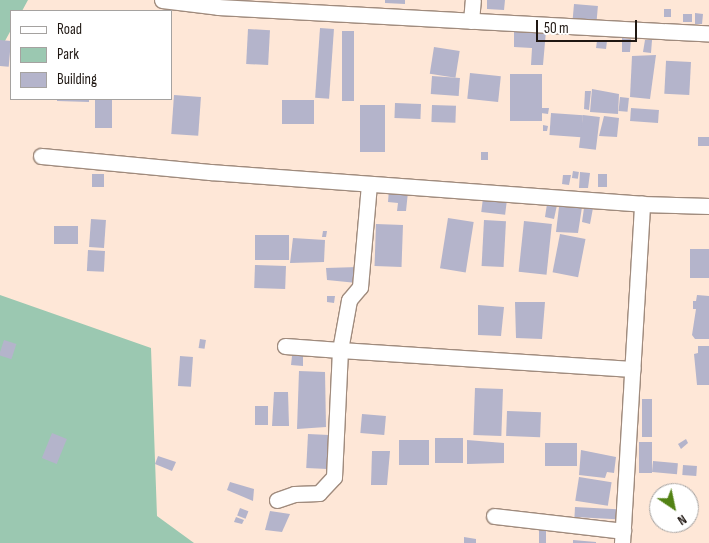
<!DOCTYPE html>
<style>
body{margin:0}
#map{position:relative;width:709px;height:543px;overflow:hidden;background:#fee7d7;font-family:"Sofia Sans Condensed",sans-serif}
div>[style]{position:absolute}
.green>*{inset:0;background:#9bc8b1}
.building>*{inset:0;background:#b4b4cb;transform-origin:0 0}
.roads{filter:drop-shadow(1px 0 #a08b7d) drop-shadow(-1px 0 #a08b7d) drop-shadow(0 1px #a08b7d) drop-shadow(0 -1px #a08b7d)}
.street>*{height:15px;margin:-7.5px;padding:0 7.5px;transform-origin:7.5px;border-radius:7.5px;background:#fff}
span{translate:-50% -50%;white-space:nowrap;text-align:center;line-height:1.15;-webkit-text-stroke:4px #fff;paint-order:stroke}
.legend{position:absolute;left:10px;top:10px;width:162px;height:90px;box-sizing:border-box;background:#fff;border:1px solid #a5a2a0;margin:0;padding:6px 9px;list-style:none;font-size:15px;color:#1f1712}
.legend li{display:flex;align-items:center;gap:10px;height:25px}
.legend b{width:25px;border:1px solid #a5a2a0}
.north{position:absolute;left:649px;top:483px;width:50px;height:50px;box-sizing:border-box;background:#fff;border:1px solid #a5a2a0;border-radius:50%;rotate:146deg;font-size:14px;font-weight:700;line-height:20px;text-align:center;color:#1f1712}
.north::after{content:'';display:block;margin:auto;width:18px;height:22px;background:#528214;clip-path:polygon(50% 0,100% 100%,50% 72%,0 100%)}
.scale{position:absolute;left:536px;top:20px;width:101px;height:22px;box-sizing:border-box;border:2px solid #1f1712;border-top:0;padding-left:6px;font-size:15px;line-height:18px;white-space:nowrap;color:#1f1712;-webkit-text-stroke:4px #fff;paint-order:stroke}
</style>
<div id="map">
<div class="green">
<div style="clip-path:polygon(0 0,28px 0,22px 11px,11px 11px,11px 30px,0 50px)"></div>
<div style="clip-path:polygon(0 295px,151px 348px,157px 516px,194px 543px,0 543px)"></div>
</div>
<div class="building">
<div style="clip-path:polygon(385px 0,405px 0,405px 4px,385px 3px)"></div>
<div style="clip-path:polygon(487px 0,505px 0,504px 10px,487px 9px)"></div>
<div style="left:574px;top:4px;width:24px;height:15px;rotate:5deg"></div>
<div style="left:664px;top:9px;width:7px;height:8px"></div>
<div style="clip-path:polygon(695px 13px,703px 14px,702px 24px,695px 24px)"></div>
<div style="left:683px;top:14px;width:9px;height:8px"></div>
<div style="left:320px;top:28px;width:14px;height:70px;rotate:4deg"></div>
<div style="left:248px;top:29px;width:22px;height:35px;rotate:3deg"></div>
<div style="left:342px;top:31px;width:12px;height:70px"></div>
<div style="clip-path:polygon(514px 31px,546px 31px,543px 65px,531px 65px,532px 48px,514px 47px)"></div>
<div style="clip-path:polygon(622px 38px,631px 39px,630px 52px,622px 52px)"></div>
<div style="left:0;top:40px;width:11px;height:26px;rotate:5deg"></div>
<div style="clip-path:polygon(645px 40px,652px 40px,651px 53px,643px 52px)"></div>
<div style="clip-path:polygon(597px 41px,607px 41px,606px 49px,596px 48px)"></div>
<div style="left:434px;top:47px;width:26px;height:27px;rotate:9deg"></div>
<div style="clip-path:polygon(656px 55px,650px 99px,630px 97px,632px 56px)"></div>
<div style="left:691px;top:62px;width:33px;height:25px;rotate:93deg"></div>
<div style="left:470px;top:73px;width:31px;height:26px;rotate:6deg"></div>
<div style="left:510px;top:74px;width:32px;height:47px"></div>
<div style="left:432px;top:76px;width:28px;height:18px;rotate:4deg"></div>
<div style="clip-path:polygon(592px 89px,619px 94px,618px 114px,590px 112px)"></div>
<div style="clip-path:polygon(585px 91px,591px 91px,589px 110px,584px 109px)"></div>
<div style="left:174px;top:95px;width:27px;height:39px;rotate:4deg"></div>
<div style="left:620px;top:97px;width:9px;height:14px;rotate:6deg"></div>
<div style="clip-path:polygon(57px 99px,89px 99px,89px 102px,57px 101px)"></div>
<div style="left:95px;top:99px;width:17px;height:29px"></div>
<div style="left:282px;top:100px;width:32px;height:24px"></div>
<div style="left:395px;top:103px;width:26px;height:15px;rotate:2deg"></div>
<div style="left:360px;top:105px;width:25px;height:47px"></div>
<div style="left:432px;top:105px;width:24px;height:17px;rotate:2deg"></div>
<div style="clip-path:polygon(541px 108px,549px 108px,548px 114px,541px 113px)"></div>
<div style="left:631px;top:108px;width:28px;height:13px;rotate:4deg"></div>
<div style="left:551px;top:113px;width:32px;height:22px;rotate:4deg"></div>
<div style="left:583px;top:115px;width:17px;height:33px;rotate:7deg"></div>
<div style="clip-path:polygon(604px 116px,619px 118px,617px 137px,599px 136px)"></div>
<div style="clip-path:polygon(543px 125px,548px 126px,547px 131px,543px 131px)"></div>
<div style="left:698px;top:137px;width:11px;height:9px"></div>
<div style="left:481px;top:152px;width:7px;height:8px"></div>
<div style="left:573px;top:171px;width:6px;height:7px;rotate:9deg"></div>
<div style="clip-path:polygon(580px 172px,590px 173px,588px 188px,579px 188px)"></div>
<div style="left:92px;top:174px;width:12px;height:13px"></div>
<div style="left:598px;top:174px;width:9px;height:13px"></div>
<div style="clip-path:polygon(563px 175px,571px 175px,569px 185px,562px 184px)"></div>
<div style="clip-path:polygon(389px 189px,408px 192px,406px 211px,397px 211px,398px 203px,388px 202px)"></div>
<div style="left:483px;top:198px;width:24px;height:14px;rotate:7deg"></div>
<div style="clip-path:polygon(547px 204px,557px 205px,554px 219px,545px 217px)"></div>
<div style="clip-path:polygon(559px 207px,582px 207px,578px 233px,556px 232px)"></div>
<div style="clip-path:polygon(584px 208px,593px 208px,590px 224px,582px 222px)"></div>
<div style="left:448px;top:218px;width:26px;height:51px;rotate:9deg"></div>
<div style="left:91px;top:219px;width:15px;height:28px;rotate:4deg"></div>
<div style="left:484px;top:220px;width:22px;height:46px;rotate:3deg"></div>
<div style="left:524px;top:221px;width:28px;height:51px;rotate:6deg"></div>
<div style="left:376px;top:224px;width:27px;height:42px;rotate:2deg"></div>
<div style="left:54px;top:226px;width:24px;height:18px"></div>
<div style="clip-path:polygon(323px 231px,327px 231px,326px 237px,322px 237px)"></div>
<div style="left:560px;top:234px;width:26px;height:39px;rotate:11deg"></div>
<div style="left:255px;top:235px;width:34px;height:25px"></div>
<div style="clip-path:polygon(293px 238px,325px 240px,324px 262px,290px 263px)"></div>
<div style="left:690px;top:249px;width:19px;height:29px"></div>
<div style="left:88px;top:250px;width:17px;height:21px;rotate:3deg"></div>
<div style="left:255px;top:265px;width:31px;height:23px;rotate:2deg"></div>
<div style="clip-path:polygon(358px 267px,357px 283px,327px 280px,326px 268px)"></div>
<div style="clip-path:polygon(697px 295px,709px 296px,709px 339px,695px 339px,692px 335px,696px 309px,693px 309px,693px 301px,696px 301px)"></div>
<div style="clip-path:polygon(327px 296px,335px 296px,334px 303px,327px 302px)"></div>
<div style="clip-path:polygon(515px 302px,545px 302px,542px 339px,516px 338px)"></div>
<div style="clip-path:polygon(478px 305px,504px 307px,501px 336px,478px 335px)"></div>
<div style="left:200px;top:339px;width:6px;height:9px;rotate:9deg"></div>
<div style="left:4px;top:340px;width:13px;height:16px;rotate:18deg"></div>
<div style="clip-path:polygon(698px 346px,709px 346px,709px 385px,697px 385px,694px 354px,698px 353px)"></div>
<div style="left:180px;top:356px;width:13px;height:30px;rotate:4deg"></div>
<div style="clip-path:polygon(292px 356px,303px 356px,303px 366px,291px 365px)"></div>
<div style="clip-path:polygon(299px 371px,325px 372px,326px 427px,297px 429px)"></div>
<div style="left:475px;top:388px;width:28px;height:47px;rotate:2deg"></div>
<div style="clip-path:polygon(274px 392px,288px 392px,289px 426px,272px 426px)"></div>
<div style="left:642px;top:399px;width:10px;height:38px"></div>
<div style="left:255px;top:406px;width:13px;height:19px"></div>
<div style="left:507px;top:411px;width:34px;height:25px;rotate:2deg"></div>
<div style="left:362px;top:414px;width:24px;height:19px;rotate:5deg"></div>
<div style="left:52px;top:433px;width:16px;height:27px;rotate:22deg"></div>
<div style="left:308px;top:434px;width:21px;height:34px;rotate:3deg"></div>
<div style="left:435px;top:438px;width:28px;height:25px"></div>
<div style="clip-path:polygon(686px 439px,688px 443px,681px 449px,678px 444px)"></div>
<div style="left:399px;top:440px;width:30px;height:25px"></div>
<div style="clip-path:polygon(467px 440px,504px 443px,504px 463px,467px 464px)"></div>
<div style="left:639px;top:442px;width:13px;height:31px"></div>
<div style="left:545px;top:443px;width:32px;height:23px"></div>
<div style="clip-path:polygon(581px 450px,616px 457px,614px 473px,607px 472px,605px 478px,579px 475px)"></div>
<div style="clip-path:polygon(372px 451px,390px 451px,387px 485px,371px 485px)"></div>
<div style="clip-path:polygon(158px 456px,176px 462px,172px 471px,155px 464px)"></div>
<div style="left:653px;top:461px;width:25px;height:11px;rotate:5deg"></div>
<div style="left:683px;top:465px;width:14px;height:10px;rotate:4deg"></div>
<div style="left:579px;top:477px;width:33px;height:24px;rotate:9deg"></div>
<div style="clip-path:polygon(230px 482px,254px 489px,253px 501px,227px 490px)"></div>
<div style="left:575px;top:507px;width:42px;height:10px;rotate:3deg"></div>
<div style="left:240px;top:508px;width:9px;height:8px;rotate:21deg"></div>
<div style="clip-path:polygon(270px 511px,290px 514px,282px 532px,265px 530px)"></div>
<div style="clip-path:polygon(236px 517px,244px 520px,242px 524px,234px 522px)"></div>
<div style="left:539px;top:530px;width:7px;height:13px"></div>
<div style="clip-path:polygon(464px 537px,476px 539px,476px 543px,464px 543px)"></div>
<div style="clip-path:polygon(573px 540px,596px 542px,596px 543px,573px 543px)"></div>
</div>
<div class="roads">
<div class="street">
<div style="left:162px;top:0;width:56px;rotate:7.1deg"></div>
<div style="left:218px;top:7px;width:492px;rotate:3.1deg"></div>
<div style="left:471px;top:21px;width:21px;rotate:-85deg"></div>
<div style="left:41px;top:156px;width:170px;rotate:5.4deg"></div>
<div style="left:210px;top:172px;width:433px;rotate:4.2deg"></div>
<div style="left:642px;top:204px;width:67px;rotate:1.7deg"></div>
<div style="left:285px;top:346px;width:55px;rotate:4.2deg"></div>
<div style="left:340px;top:350px;width:51px;rotate:-79.8deg"></div>
<div style="left:349px;top:300px;width:17px;rotate:-50deg"></div>
<div style="left:360px;top:287px;width:103px;rotate:-85deg"></div>
<div style="left:277px;top:500px;width:18px;rotate:-19deg"></div>
<div style="left:294px;top:494px;width:25px;rotate:-2deg"></div>
<div style="left:319px;top:493px;width:22px;rotate:-47deg"></div>
<div style="left:334px;top:477px;width:127px;rotate:-87.3deg"></div>
<div style="left:340px;top:350px;width:293px;rotate:3.7deg"></div>
<div style="left:494px;top:516px;width:130px;rotate:6.6deg"></div>
<div style="left:622px;top:543px;width:340px;rotate:-86.6deg"></div>
</div>
</div>
<ul class="legend">
<li><b style="height:6px;background:#fff"></b>Road</li>
<li><b style="height:14px;background:#9bc8b1"></b>Park</li>
<li><b style="height:14px;background:#b4b4cb"></b>Building</li>
</ul>
<div class="north">N</div>
<div class="scale">50 m</div>
</div>
